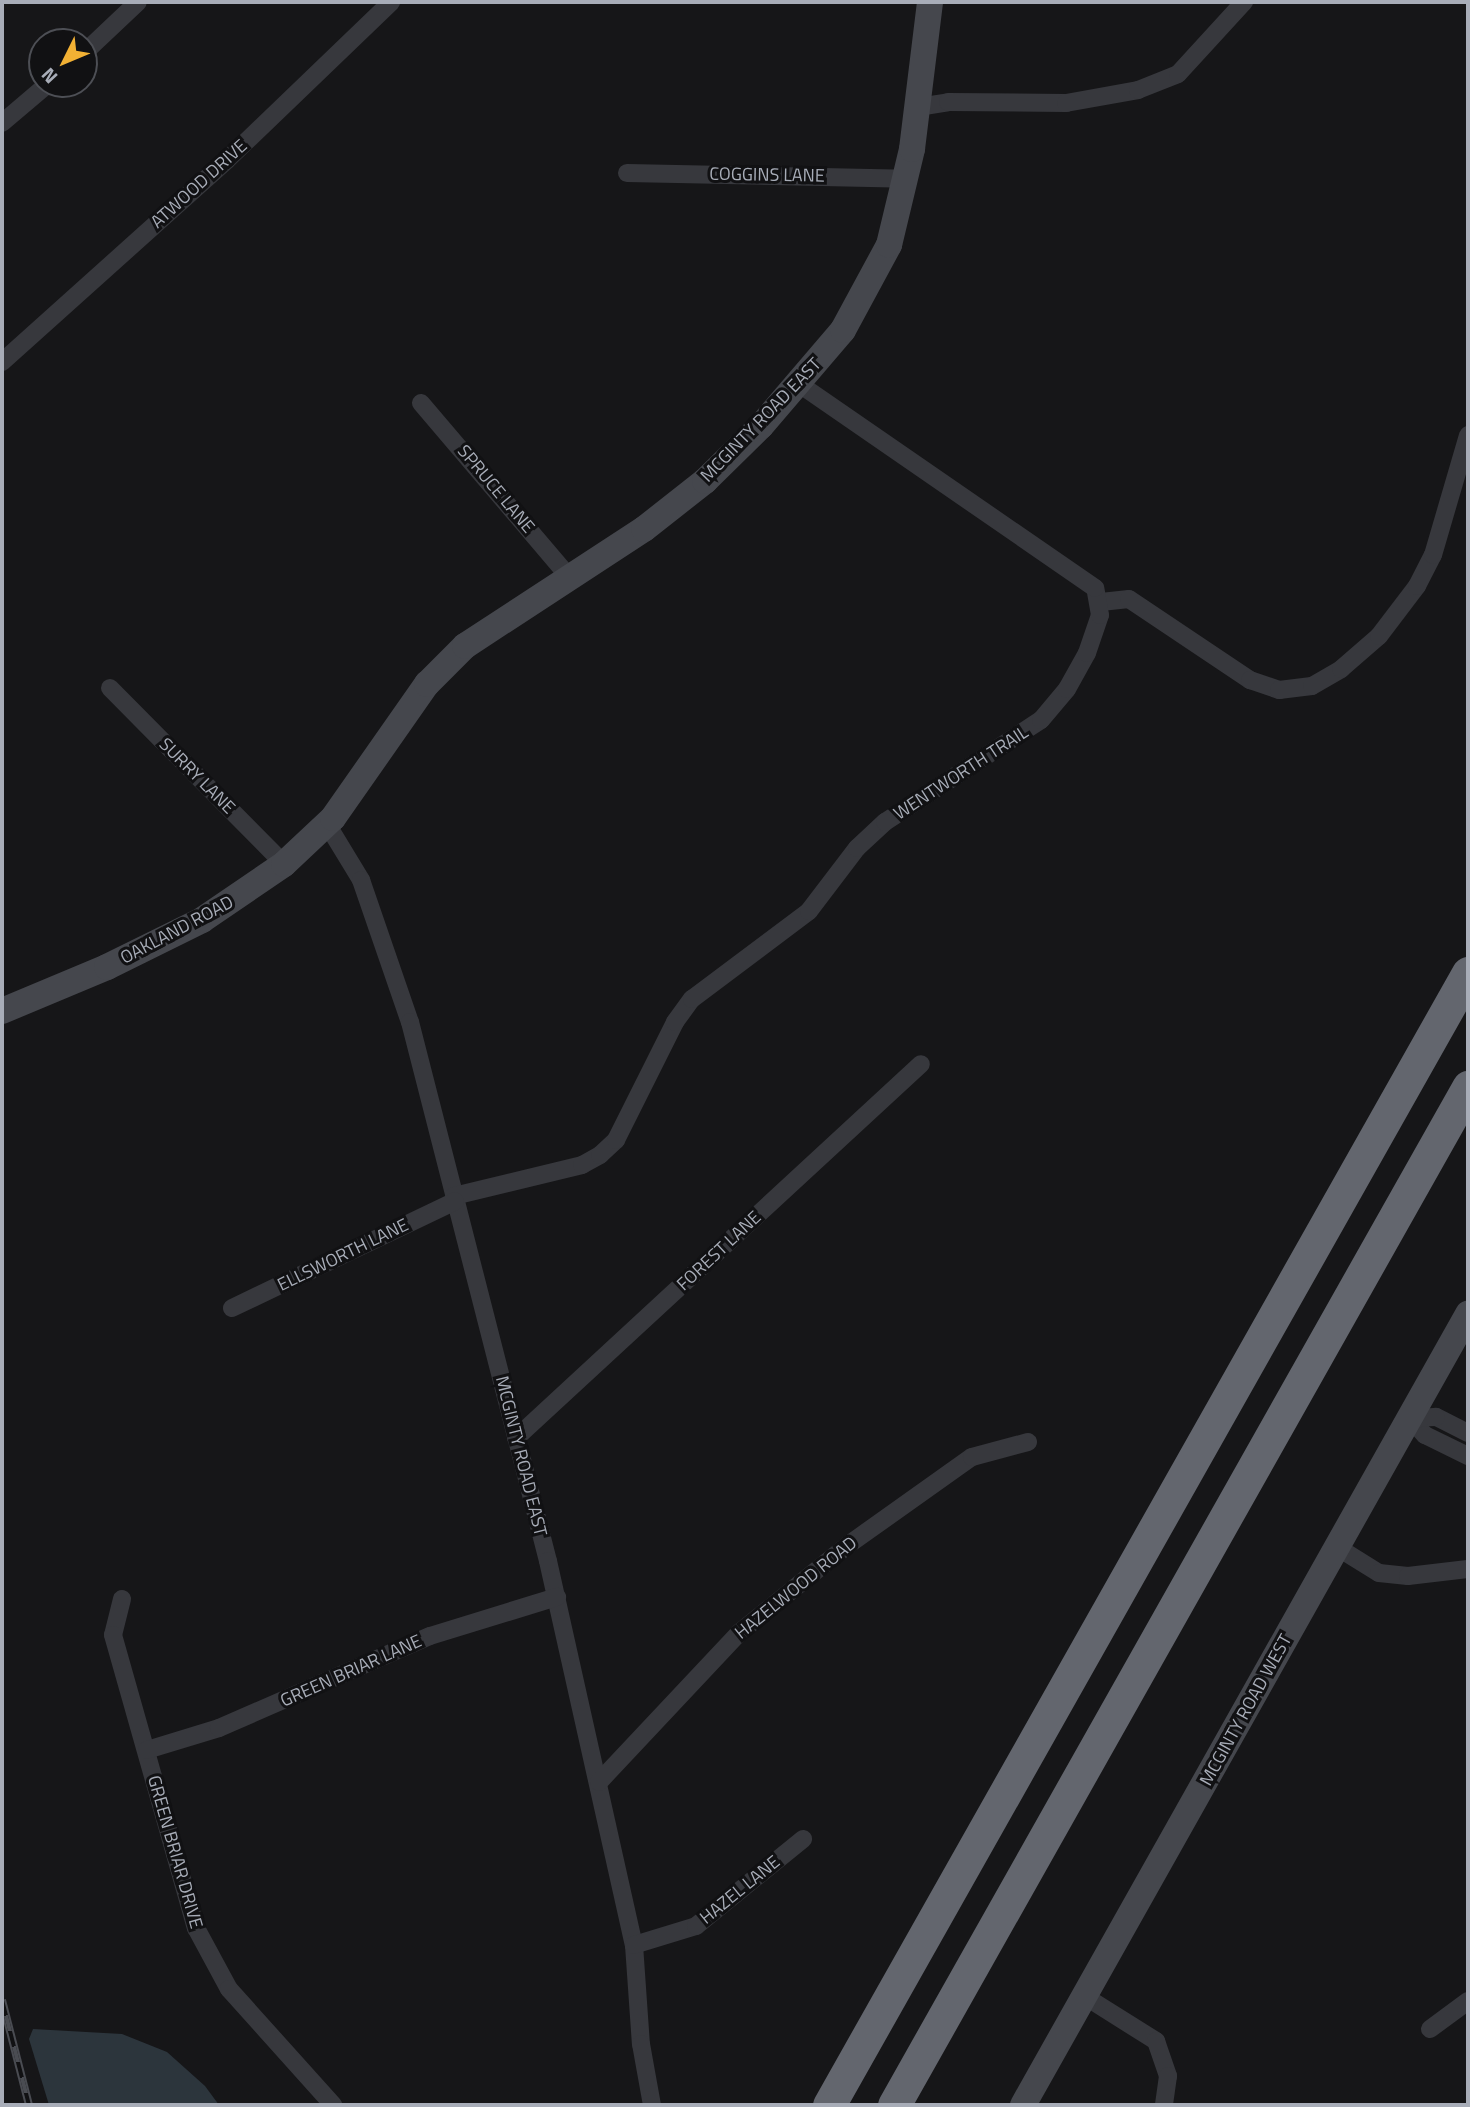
<!DOCTYPE html>
<style>
body{margin:0}
#map{position:relative;width:1470px;height:2107px;overflow:hidden;background:#161618;font-family:"Titillium Web",sans-serif}
div>[style]{position:absolute}
.water>*{inset:0;background:#2c353c}
.street>*{height:18px;margin:-9px;padding:0 9px;transform-origin:9px;border-radius:9px;background:#37383d}
.secondary>*{height:26px;margin:-13px;padding:0 13px;transform-origin:13px;border-radius:13px;background:#45474d}
.highway>*{height:33px;margin:-16.5px;padding:0 16.5px;transform-origin:16.5px;border-radius:16.5px;background:#63666e}
.rail>*{height:8px;margin-top:-4px;transform-origin:0;background:repeating-linear-gradient(90deg,#111113 0 16px,#4a4c52 0 32px);box-sizing:border-box;border-block:2px solid #4a4c52}
span{translate:-50% -50%;white-space:nowrap;text-align:center;line-height:1.15;-webkit-text-stroke:6px #111113;paint-order:stroke}
.street-label{font-size:18px;color:#a8adb8}
.frame{position:absolute;inset:0;border:4px solid #a8adb8;pointer-events:none}
.north{position:absolute;left:28px;top:28px;width:70px;height:70px;box-sizing:border-box;background:#111113;border:2px solid #4d4f55;border-radius:50%;rotate:227deg;font-size:19px;font-weight:700;line-height:28px;text-align:center;color:#a8adb8}
.north::after{content:'';display:block;margin:auto;width:24px;height:32px;background:#f2b134;clip-path:polygon(50% 0,100% 100%,50% 72%,0 100%)}
</style>
<div id="map">
<div class="water">
<div style="clip-path:polygon(33px 2029px,122px 2034px,167px 2052px,205px 2086px,219px 2105px,49px 2105px,29px 2039px)"></div>
</div>
<div class="street">
<div style="left:84px;top:53px;width:74px;rotate:-43.4deg"></div>
<div style="left:918px;top:107px;width:30px;rotate:-9deg"></div>
<div style="left:948px;top:102px;width:118px;rotate:0.5deg"></div>
<div style="left:1066px;top:103px;width:73px;rotate:-10.2deg"></div>
<div style="left:1138px;top:90px;width:43px;rotate:-21.8deg"></div>
<div style="left:1178px;top:74px;width:98px;rotate:-47.5deg"></div>
<div style="left:2px;top:123px;width:60px;rotate:-40.3deg"></div>
<div style="left:627px;top:173px;width:279px;rotate:1.2deg"></div>
<div style="left:2px;top:362px;width:302px;rotate:-41.9deg"></div>
<div style="left:227px;top:160px;width:228px;rotate:-43.9deg"></div>
<div style="left:421px;top:403px;width:228px;rotate:49.6deg"></div>
<div style="left:1101px;top:602px;width:28px;rotate:-6deg"></div>
<div style="left:1129px;top:599px;width:146px;rotate:33.8deg"></div>
<div style="left:1250px;top:680px;width:31px;rotate:19deg"></div>
<div style="left:1279px;top:690px;width:33px;rotate:-7deg"></div>
<div style="left:1312px;top:686px;width:34px;rotate:-30deg"></div>
<div style="left:1341px;top:669px;width:50px;rotate:-41deg"></div>
<div style="left:1379px;top:636px;width:63px;rotate:-52.8deg"></div>
<div style="left:1417px;top:586px;width:35px;rotate:-63deg"></div>
<div style="left:1433px;top:555px;width:125px;rotate:-73.7deg"></div>
<div style="left:110px;top:688px;width:247px;rotate:45.3deg"></div>
<div style="left:327px;top:824px;width:66px;rotate:58.7deg"></div>
<div style="left:361px;top:880px;width:150px;rotate:71deg"></div>
<div style="left:410px;top:1022px;width:556px;rotate:75.64deg"></div>
<div style="left:548px;top:1561px;width:394px;rotate:77.4deg"></div>
<div style="left:634px;top:1945px;width:99px;rotate:86deg"></div>
<div style="left:641px;top:2044px;width:62px;rotate:79.8deg"></div>
<div style="left:454px;top:1196px;width:132px;rotate:-13.6deg"></div>
<div style="left:582px;top:1165px;width:21px;rotate:-29deg"></div>
<div style="left:600px;top:1155px;width:22px;rotate:-43deg"></div>
<div style="left:616px;top:1140px;width:132px;rotate:-63.4deg"></div>
<div style="left:675px;top:1022px;width:29px;rotate:-54deg"></div>
<div style="left:692px;top:999px;width:146px;rotate:-36.9deg"></div>
<div style="left:809px;top:911px;width:79px;rotate:-52.7deg"></div>
<div style="left:857px;top:848px;width:38px;rotate:-43deg"></div>
<div style="left:885px;top:822px;width:186px;rotate:-33.2deg"></div>
<div style="left:1041px;top:720px;width:40px;rotate:-50deg"></div>
<div style="left:1067px;top:689px;width:41px;rotate:-60.9deg"></div>
<div style="left:1087px;top:653px;width:40px;rotate:-71.1deg"></div>
<div style="left:1100px;top:615px;width:27px;rotate:-100deg"></div>
<div style="left:1095px;top:588px;width:359px;rotate:-145.4deg"></div>
<div style="left:232px;top:1308px;width:247px;rotate:-25.6deg"></div>
<div style="left:1468px;top:1433px;width:36px;rotate:-153deg"></div>
<div style="left:1436px;top:1417px;width:26px;rotate:178deg"></div>
<div style="left:1410px;top:1418px;width:23px;rotate:49deg"></div>
<div style="left:1425px;top:1435px;width:48px;rotate:26deg"></div>
<div style="left:516px;top:1438px;width:551px;rotate:-42.72deg"></div>
<div style="left:1337px;top:1547px;width:49px;rotate:31.8deg"></div>
<div style="left:1379px;top:1573px;width:29px;rotate:6deg"></div>
<div style="left:1408px;top:1576px;width:60px;rotate:-6.7deg"></div>
<div style="left:122px;top:1599px;width:37px;rotate:104deg"></div>
<div style="left:113px;top:1635px;width:305px;rotate:74.2deg"></div>
<div style="left:196px;top:1928px;width:69px;rotate:61.6deg"></div>
<div style="left:229px;top:1989px;width:156px;rotate:48.1deg"></div>
<div style="left:147px;top:1750px;width:75px;rotate:-17deg"></div>
<div style="left:219px;top:1728px;width:230px;rotate:-23.6deg"></div>
<div style="left:430px;top:1636px;width:133px;rotate:-17.1deg"></div>
<div style="left:599px;top:1782px;width:206px;rotate:-46.8deg"></div>
<div style="left:740px;top:1632px;width:139px;rotate:-38.9deg"></div>
<div style="left:848px;top:1545px;width:152px;rotate:-35.4deg"></div>
<div style="left:972px;top:1457px;width:58px;rotate:-15deg"></div>
<div style="left:634px;top:1945px;width:65px;rotate:-17deg"></div>
<div style="left:696px;top:1926px;width:138px;rotate:-39.1deg"></div>
<div style="left:1086px;top:1997px;width:83px;rotate:32.2deg"></div>
<div style="left:1156px;top:2041px;width:37px;rotate:71deg"></div>
<div style="left:1168px;top:2076px;width:29px;rotate:98deg"></div>
<div style="left:1430px;top:2029px;width:47px;rotate:-36.4deg"></div>
</div>
<div class="secondary">
<div style="left:2px;top:1011px;width:114px;rotate:-22.7deg"></div>
<div style="left:107px;top:967px;width:106px;rotate:-26.3deg"></div>
<div style="left:202px;top:920px;width:99px;rotate:-34.3deg"></div>
<div style="left:284px;top:864px;width:67px;rotate:-43.2deg"></div>
<div style="left:333px;top:818px;width:164px;rotate:-55deg"></div>
<div style="left:427px;top:684px;width:54px;rotate:-45deg"></div>
<div style="left:465px;top:646px;width:214px;rotate:-33.2deg"></div>
<div style="left:644px;top:529px;width:78px;rotate:-38.2deg"></div>
<div style="left:705px;top:481px;width:78px;rotate:-44.5deg"></div>
<div style="left:761px;top:426px;width:126px;rotate:-49.5deg"></div>
<div style="left:843px;top:330px;width:97px;rotate:-61.6deg"></div>
<div style="left:889px;top:245px;width:99px;rotate:-76.5deg"></div>
<div style="left:912px;top:149px;width:148px;rotate:-83deg"></div>
<div style="left:1023px;top:2105px;width:908px;rotate:-60.64deg"></div>
</div>
<div class="highway">
<div style="left:829px;top:2105px;width:1300px;rotate:-60.56deg"></div>
<div style="left:894px;top:2105px;width:1169px;rotate:-60.58deg"></div>
</div>
<div class="rail">
<div style="left:2px;top:2000px;width:108px;rotate:75.6deg"></div>
</div>
<div class="street-label">
<span style="left:767px;top:175px;rotate:1deg">COGGINS LANE</span>
<span style="left:199px;top:184px;rotate:-42deg">ATWOOD DRIVE</span>
<span style="left:761px;top:420px;rotate:-46deg">MCGINTY ROAD EAST</span>
<span style="left:496px;top:489px;rotate:50deg">SPRUCE LANE</span>
<span style="left:961px;top:773px;rotate:-33deg">WENTWORTH TRAIL</span>
<span style="left:197px;top:776px;rotate:45deg">SURRY LANE</span>
<span style="left:177px;top:930px;rotate:-28deg">OAKLAND ROAD</span>
<span style="left:719px;top:1251px;rotate:-43deg">FOREST LANE</span>
<span style="left:343px;top:1255px;rotate:-26deg">ELLSWORTH LANE</span>
<span style="left:521px;top:1456px;rotate:76deg">MCGINTY ROAD EAST</span>
<span style="left:796px;top:1588px;rotate:-39deg">HAZELWOOD ROAD</span>
<span style="left:351px;top:1671px;rotate:-24deg">GREEN BRIAR LANE</span>
<span style="left:1246px;top:1710px;rotate:-61deg">MCGINTY ROAD WEST</span>
<span style="left:175px;top:1852px;rotate:74deg">GREEN BRIAR DRIVE</span>
<span style="left:740px;top:1890px;rotate:-39deg">HAZEL LANE</span>
</div>
<div class="frame"></div>
<div class="north">N</div>
</div>
